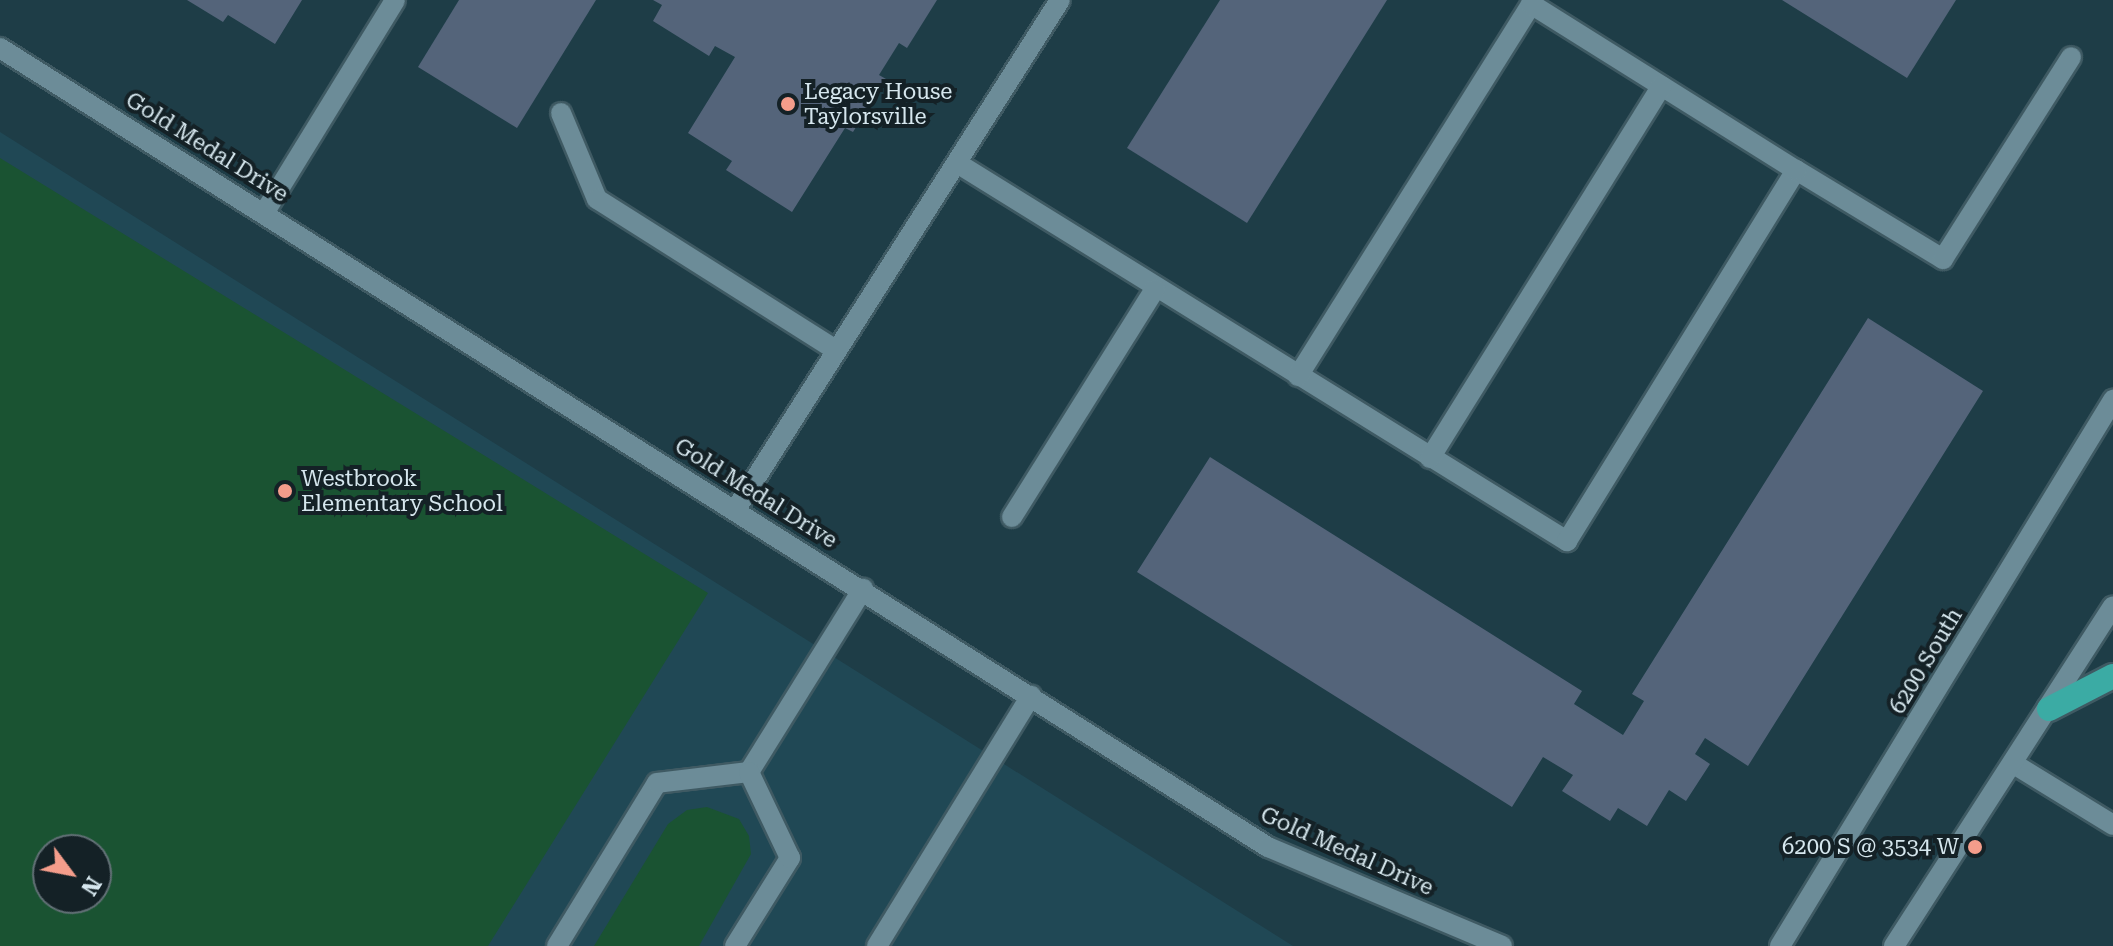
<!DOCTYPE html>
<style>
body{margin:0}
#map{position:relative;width:2113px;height:946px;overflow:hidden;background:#1e3d47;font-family:"Roboto Serif",serif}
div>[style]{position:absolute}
.built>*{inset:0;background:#204855}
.green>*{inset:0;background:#1a5332}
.building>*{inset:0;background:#54647a}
.roads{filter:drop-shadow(2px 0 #3f5a63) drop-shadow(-2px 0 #3f5a63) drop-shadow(0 2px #3f5a63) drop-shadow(0 -2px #3f5a63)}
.service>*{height:20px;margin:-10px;padding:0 10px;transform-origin:10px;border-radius:10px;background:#6c8c98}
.minor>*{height:20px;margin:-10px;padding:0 10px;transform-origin:10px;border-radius:10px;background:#6c8c98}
.secondary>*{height:20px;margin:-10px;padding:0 10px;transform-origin:10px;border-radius:10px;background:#6c8c98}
.motorway>*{height:24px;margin:-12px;padding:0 12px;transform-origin:12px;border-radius:12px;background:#3baba4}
.dots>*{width:22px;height:22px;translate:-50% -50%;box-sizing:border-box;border:4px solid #142126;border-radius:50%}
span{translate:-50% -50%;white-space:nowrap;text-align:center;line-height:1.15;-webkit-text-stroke:8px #142126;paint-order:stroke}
.poi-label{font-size:22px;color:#d6e7ee}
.left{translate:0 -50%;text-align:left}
.right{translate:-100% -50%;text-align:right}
.street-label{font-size:22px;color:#d6e7ee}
.north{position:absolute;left:32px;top:834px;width:80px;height:80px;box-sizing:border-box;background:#142126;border:2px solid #627076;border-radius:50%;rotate:122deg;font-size:22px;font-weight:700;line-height:32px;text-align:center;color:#d6e7ee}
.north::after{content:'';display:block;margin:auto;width:28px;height:36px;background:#f49d8b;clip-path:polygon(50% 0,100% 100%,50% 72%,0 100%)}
</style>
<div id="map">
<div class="built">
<div style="clip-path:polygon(evenodd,0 132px,1293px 946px,0 946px,0 132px,48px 850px,96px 850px,96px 898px,48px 898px,48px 850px)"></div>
</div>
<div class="green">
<div style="clip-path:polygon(evenodd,0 158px,708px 593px,488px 946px,0 946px,0 158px,96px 850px,96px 898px,48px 898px,48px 850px,96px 850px)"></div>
<div style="clip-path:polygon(707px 807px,739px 819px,749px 836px,751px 854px,699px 946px,594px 946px,668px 824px,687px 810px)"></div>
</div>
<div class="building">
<div style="clip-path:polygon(187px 0,302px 0,275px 44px,228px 15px,223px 22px)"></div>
<div style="clip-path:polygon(459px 0,596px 0,517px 128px,418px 67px)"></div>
<div style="clip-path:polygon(653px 0,937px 0,907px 48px,899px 43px,879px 75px,886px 79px,853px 132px,845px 128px,792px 212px,726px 170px,732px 161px,688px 133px,735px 57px,715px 46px,709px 56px,653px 21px,662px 5px)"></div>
<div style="clip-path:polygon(1220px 0,1387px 0,1247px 223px,1127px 148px)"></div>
<div style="clip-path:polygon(1782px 0,1956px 0,1907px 78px)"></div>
<div style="clip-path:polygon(1868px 318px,1983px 391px,1748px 766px,1705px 738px,1695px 754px,1710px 764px,1686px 801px,1669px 790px,1647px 826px,1618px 808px,1610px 821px,1562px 791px,1573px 775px,1543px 757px,1512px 807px,1137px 572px,1210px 457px,1582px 691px,1574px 704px,1623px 735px,1644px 701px,1632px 694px)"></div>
</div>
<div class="roads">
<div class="service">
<div style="left:561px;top:113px;width:93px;rotate:67.3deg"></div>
<div style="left:597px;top:199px;width:280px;rotate:32.3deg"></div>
<div style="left:957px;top:163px;width:718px;rotate:31.79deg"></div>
<div style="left:1567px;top:541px;width:436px;rotate:-58.3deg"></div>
<div style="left:1796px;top:170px;width:172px;rotate:31.2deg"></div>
<div style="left:1943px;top:259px;width:239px;rotate:-57.6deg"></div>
<div style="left:266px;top:210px;width:246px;rotate:-58.4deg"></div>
<div style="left:1298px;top:376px;width:439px;rotate:-57.9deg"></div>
<div style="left:1531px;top:4px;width:313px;rotate:32.1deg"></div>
<div style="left:1430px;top:458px;width:438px;rotate:-58.1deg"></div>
<div style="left:736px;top:509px;width:603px;rotate:-57.52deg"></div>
<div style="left:1012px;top:517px;width:269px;rotate:-57.9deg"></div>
<div style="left:2014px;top:764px;width:116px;rotate:31.6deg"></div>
<div style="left:749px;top:772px;width:216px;rotate:-58.1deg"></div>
<div style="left:557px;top:946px;width:191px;rotate:-58.5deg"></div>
<div style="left:657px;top:783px;width:93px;rotate:-6.8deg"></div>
<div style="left:735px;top:946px;width:104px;rotate:-58deg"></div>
<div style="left:790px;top:858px;width:95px;rotate:-115.5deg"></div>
<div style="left:877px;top:946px;width:294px;rotate:-58.4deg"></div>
</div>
<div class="minor">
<div style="left:0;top:48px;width:1499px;rotate:32.22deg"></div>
<div style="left:1268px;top:847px;width:254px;rotate:22.9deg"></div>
</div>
<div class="secondary">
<div style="left:1780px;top:946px;width:640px;rotate:-58.62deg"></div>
<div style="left:1894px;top:946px;width:404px;rotate:-57.2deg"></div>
</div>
<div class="motorway">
<div style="left:2049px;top:709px;width:72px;rotate:-27.3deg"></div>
</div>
</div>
<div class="dots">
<div style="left:788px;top:104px;background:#f49d8b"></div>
<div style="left:285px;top:491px;background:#f49d8b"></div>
<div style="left:1975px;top:847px;background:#f49d8b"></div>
</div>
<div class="poi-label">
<span class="left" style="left:804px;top:104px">Legacy House<br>Taylorsville</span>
<span class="left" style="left:301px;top:491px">Westbrook<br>Elementary School</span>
<span class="right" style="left:1959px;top:847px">6200 S @ 3534 W</span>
</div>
<div class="street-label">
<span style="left:207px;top:147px;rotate:32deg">Gold Medal Drive</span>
<span style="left:756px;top:493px;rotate:32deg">Gold Medal Drive</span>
<span style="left:1926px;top:661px;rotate:-59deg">6200 South</span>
<span style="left:1347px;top:851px;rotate:24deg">Gold Medal Drive</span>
</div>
<div class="north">N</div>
</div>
